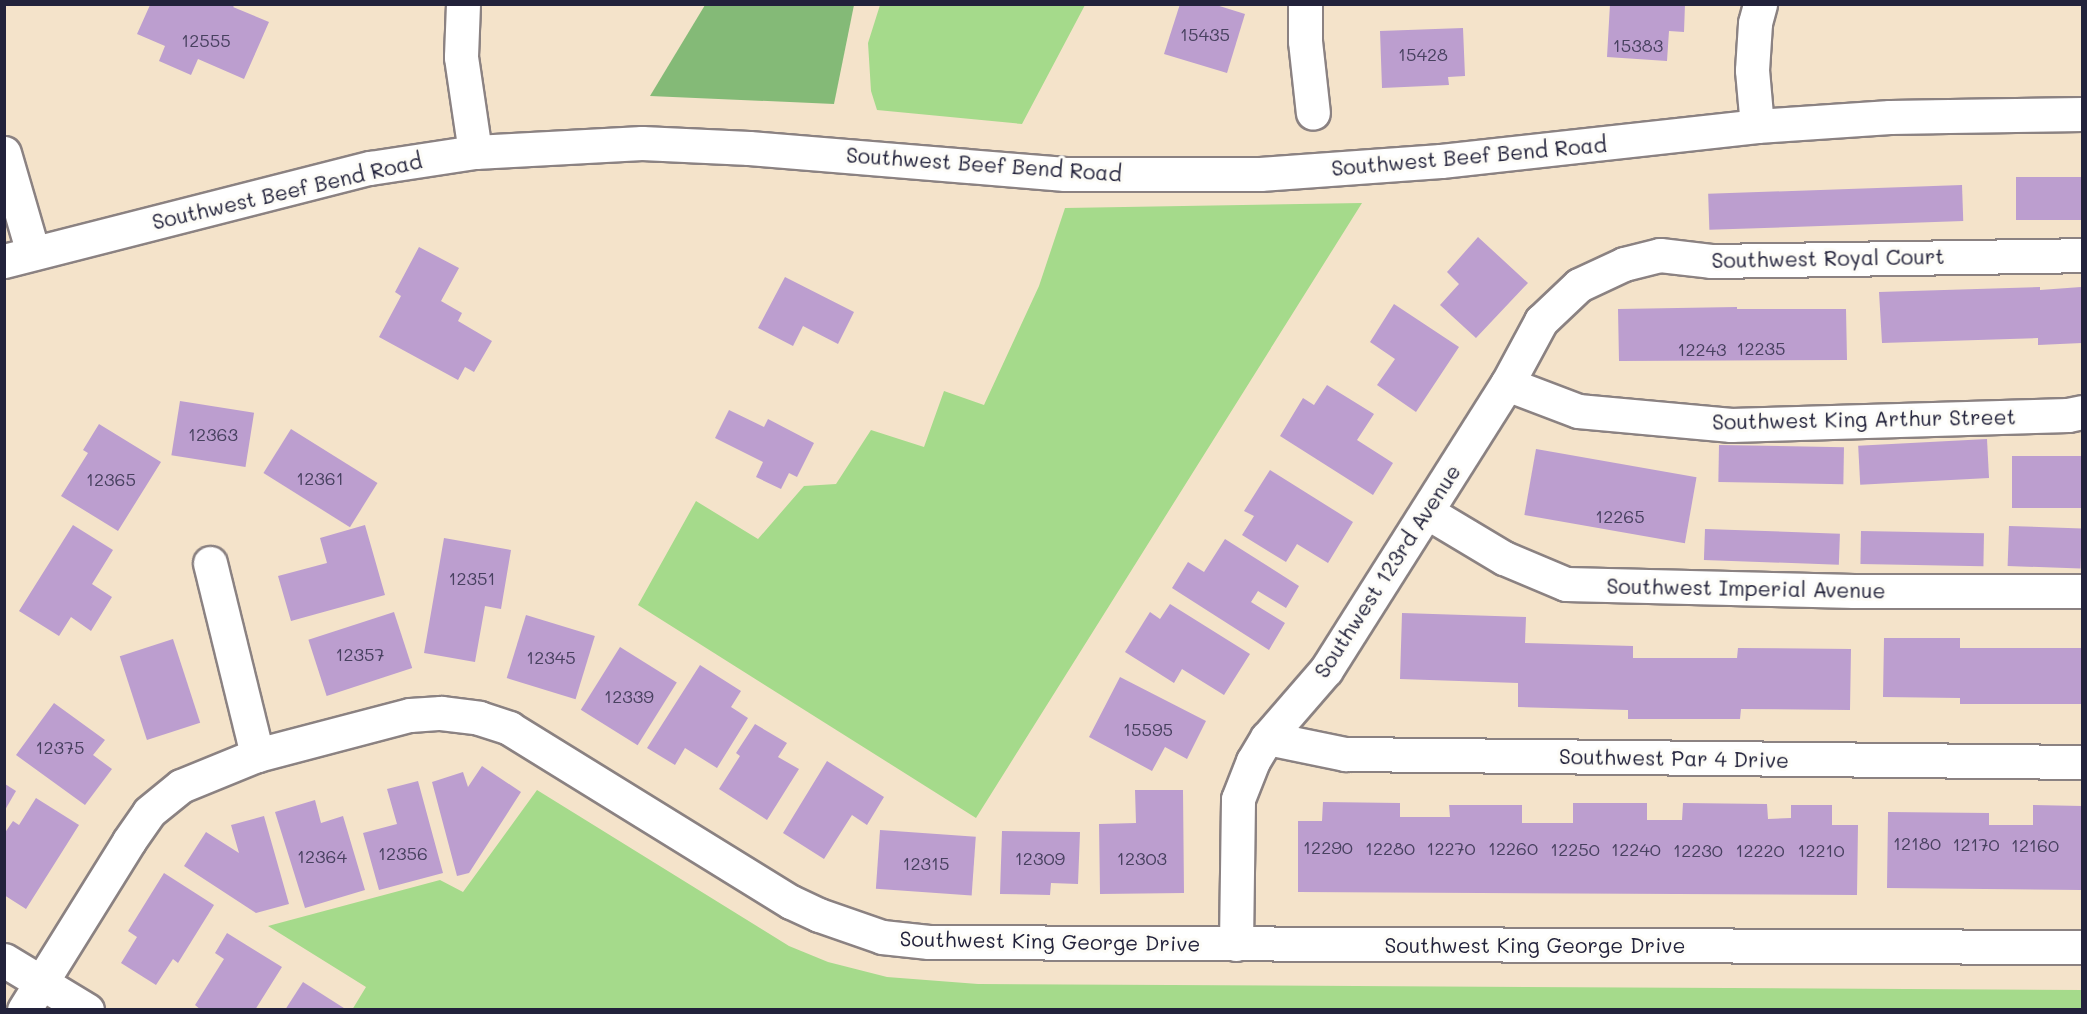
<!DOCTYPE html>
<style>
body{margin:0}
#map{position:relative;width:2087px;height:1014px;overflow:hidden;background:#f4e3ca;font-family:Mali,sans-serif}
div>[style]{position:absolute}
.green>*{inset:0;background:#a5da8b}
.forest>*{inset:0;background:#84ba77}
.building>*{inset:0;background:#bc9ecf;transform-origin:0 0}
.roads{filter:drop-shadow(2px 0 #8b8282) drop-shadow(-2px 0 #8b8282) drop-shadow(0 2px #8b8282) drop-shadow(0 -2px #8b8282)}
.minor>*{height:33px;margin:-16.5px;padding:0 16.5px;transform-origin:16.5px;border-radius:16.5px;background:#fff}
.major>*{height:33px;margin:-16.5px;padding:0 16.5px;transform-origin:16.5px;border-radius:16.5px;background:#fff}
span{translate:-50% -50%;white-space:nowrap;text-align:center;line-height:1.15;-webkit-text-stroke:6px #fdfcf7;paint-order:stroke}
.number-label{font-size:18px;color:#484160}
.number-label span{-webkit-text-stroke-width:0}
.street-label{font-size:21px;color:#22223b}
.frame{position:absolute;inset:0;border:6px solid #22223b;pointer-events:none}
</style>
<div id="map">
<div class="green">
<div style="clip-path:polygon(880px 5px,880px 4px,1085px 5px,1022px 124px,877px 110px,871px 91px,868px 43px)"></div>
<div style="clip-path:polygon(1362px 203px,976px 818px,638px 605px,696px 501px,758px 539px,804px 486px,836px 484px,871px 430px,924px 447px,944px 391px,984px 405px,1039px 286px,1065px 208px)"></div>
<div style="clip-path:polygon(537px 790px,789px 946px,828px 962px,887px 977px,978px 984px,2082px 990px,2082px 1009px,352px 1010px,366px 987px,268px 926px,440px 880px,463px 892px)"></div>
</div>
<div class="forest">
<div style="clip-path:polygon(705px 5px,854px 5px,834px 104px,650px 96px)"></div>
</div>
<div class="building">
<div style="clip-path:polygon(1180px 4px,1213px 4px,1245px 14px,1227px 73px,1164px 54px)"></div>
<div style="clip-path:polygon(1610px 4px,1685px 4px,1684px 32px,1669px 31px,1667px 61px,1607px 57px)"></div>
<div style="clip-path:polygon(150px 5px,235px 5px,233px 7px,269px 22px,244px 79px,198px 59px,191px 75px,159px 61px,165px 46px,137px 34px)"></div>
<div style="clip-path:polygon(1463px 28px,1465px 76px,1448px 77px,1449px 85px,1382px 88px,1380px 31px)"></div>
<div style="left:2016px;top:177px;width:66px;height:43px"></div>
<div style="left:1962px;top:185px;width:36px;height:254px;rotate:88deg"></div>
<div style="clip-path:polygon(1478px 237px,1528px 283px,1476px 338px,1440px 305px,1459px 284px,1447px 272px)"></div>
<div style="clip-path:polygon(419px 247px,459px 268px,441px 301px,462px 313px,458px 321px,492px 341px,474px 372px,465px 367px,458px 380px,379px 337px,401px 296px,395px 292px)"></div>
<div style="clip-path:polygon(785px 277px,854px 312px,838px 344px,803px 326px,793px 346px,758px 328px)"></div>
<div style="clip-path:polygon(2040px 287px,2040px 290px,2081px 287px,2082px 343px,2038px 345px,2038px 338px,1882px 343px,1879px 292px)"></div>
<div style="clip-path:polygon(1394px 304px,1459px 347px,1416px 412px,1377px 385px,1395px 359px,1370px 342px)"></div>
<div style="clip-path:polygon(1737px 307px,1737px 309px,1846px 309px,1847px 360px,1619px 361px,1618px 309px)"></div>
<div style="clip-path:polygon(1327px 385px,1374px 414px,1357px 440px,1393px 463px,1373px 495px,1280px 436px,1303px 398px,1314px 405px)"></div>
<div style="left:180px;top:401px;width:75px;height:55px;rotate:9deg"></div>
<div style="clip-path:polygon(729px 410px,764px 427px,768px 419px,814px 443px,797px 477px,789px 473px,781px 489px,756px 477px,763px 462px,715px 438px)"></div>
<div style="clip-path:polygon(99px 424px,161px 462px,118px 531px,61px 496px,88px 453px,83px 450px)"></div>
<div style="left:291px;top:429px;width:102px;height:52px;rotate:32deg"></div>
<div style="left:1987px;top:439px;width:39px;height:129px;rotate:87deg"></div>
<div style="left:1719px;top:445px;width:125px;height:37px;rotate:1deg"></div>
<div style="left:1536px;top:449px;width:163px;height:67px;rotate:10deg"></div>
<div style="left:2082px;top:456px;width:52px;height:70px;rotate:90deg"></div>
<div style="clip-path:polygon(1270px 470px,1353px 522px,1328px 563px,1297px 544px,1286px 562px,1242px 535px,1254px 516px,1244px 511px)"></div>
<div style="clip-path:polygon(73px 525px,113px 550px,92px 584px,112px 597px,91px 631px,71px 617px,59px 636px,19px 611px)"></div>
<div style="clip-path:polygon(365px 525px,385px 595px,291px 621px,278px 576px,327px 563px,320px 538px)"></div>
<div style="left:2009px;top:526px;width:73px;height:40px;rotate:2deg"></div>
<div style="left:1705px;top:529px;width:135px;height:31px;rotate:2deg"></div>
<div style="left:1861px;top:531px;width:123px;height:33px;rotate:1deg"></div>
<div style="clip-path:polygon(444px 538px,511px 550px,501px 609px,485px 606px,475px 662px,424px 653px)"></div>
<div style="clip-path:polygon(1225px 539px,1299px 586px,1286px 608px,1258px 591px,1251px 602px,1285px 623px,1269px 650px,1172px 588px,1188px 562px,1204px 572px)"></div>
<div style="clip-path:polygon(1170px 604px,1250px 654px,1224px 695px,1182px 669px,1174px 683px,1125px 652px,1150px 612px,1160px 619px)"></div>
<div style="left:394px;top:612px;width:59px;height:90px;rotate:72deg"></div>
<div style="clip-path:polygon(1402px 613px,1526px 617px,1525px 643px,1633px 646px,1633px 658px,1737px 658px,1738px 648px,1851px 649px,1850px 710px,1741px 709px,1740px 719px,1628px 719px,1628px 710px,1518px 707px,1518px 683px,1400px 679px)"></div>
<div style="left:526px;top:615px;width:72px;height:66px;rotate:17deg"></div>
<div style="clip-path:polygon(1884px 638px,1960px 638px,1960px 648px,2082px 648px,2082px 704px,1960px 704px,1960px 698px,1883px 697px)"></div>
<div style="left:173px;top:639px;width:88px;height:56px;rotate:72deg"></div>
<div style="left:620px;top:647px;width:67px;height:74px;rotate:32deg"></div>
<div style="clip-path:polygon(700px 665px,741px 691px,731px 707px,748px 718px,717px 768px,685px 748px,675px 765px,647px 748px)"></div>
<div style="clip-path:polygon(1120px 677px,1206px 721px,1187px 759px,1165px 747px,1152px 771px,1089px 737px)"></div>
<div style="clip-path:polygon(54px 703px,105px 740px,93px 755px,112px 769px,85px 805px,16px 755px)"></div>
<div style="clip-path:polygon(755px 724px,787px 743px,778px 757px,799px 769px,767px 820px,719px 789px,740px 756px,736px 753px)"></div>
<div style="clip-path:polygon(827px 761px,884px 797px,867px 825px,852px 815px,824px 859px,783px 833px)"></div>
<div style="clip-path:polygon(482px 766px,521px 792px,469px 873px,457px 876px,432px 782px,463px 772px,468px 787px)"></div>
<div style="clip-path:polygon(418px 781px,443px 873px,379px 890px,363px 833px,397px 824px,387px 789px)"></div>
<div style="clip-path:polygon(5px 784px,16px 791px,5px 810px)"></div>
<div style="clip-path:polygon(1135px 790px,1183px 790px,1184px 893px,1100px 894px,1099px 824px,1136px 823px)"></div>
<div style="clip-path:polygon(36px 798px,79px 825px,26px 909px,4px 895px,4px 834px,13px 821px,19px 825px)"></div>
<div style="clip-path:polygon(315px 800px,321px 823px,343px 816px,365px 890px,305px 908px,275px 812px)"></div>
<div style="clip-path:polygon(1323px 802px,1400px 803px,1400px 817px,1450px 817px,1449px 805px,1522px 805px,1522px 823px,1573px 823px,1573px 803px,1647px 803px,1647px 820px,1682px 820px,1683px 803px,1767px 804px,1768px 819px,1791px 818px,1791px 805px,1832px 805px,1832px 825px,1858px 825px,1857px 895px,1298px 892px,1298px 821px,1322px 821px)"></div>
<div style="clip-path:polygon(2033px 805px,2082px 806px,2082px 890px,1887px 888px,1888px 812px,1989px 813px,1989px 825px,2033px 825px)"></div>
<div style="clip-path:polygon(264px 816px,289px 904px,256px 913px,184px 866px,206px 832px,239px 853px,231px 825px)"></div>
<div style="left:880px;top:830px;width:96px;height:59px;rotate:4deg"></div>
<div style="clip-path:polygon(1002px 831px,1080px 832px,1078px 884px,1051px 883px,1050px 895px,1000px 894px)"></div>
<div style="clip-path:polygon(164px 873px,214px 905px,178px 963px,173px 959px,156px 985px,121px 963px,137px 937px,128px 931px)"></div>
<div style="clip-path:polygon(227px 933px,282px 967px,255px 1010px,201px 1010px,195px 1005px,224px 959px,215px 953px)"></div>
<div style="clip-path:polygon(303px 982px,347px 1010px,285px 1010px)"></div>
</div>
<div class="roads">
<div class="minor">
<div style="left:463px;top:4px;width:53px;rotate:92.2deg"></div>
<div style="left:461px;top:57px;width:96px;rotate:81.6deg"></div>
<div style="left:1305px;top:4px;width:37px;rotate:90deg"></div>
<div style="left:1305px;top:41px;width:72px;rotate:83.7deg"></div>
<div style="left:1757px;top:126px;width:56px;rotate:-95.1deg"></div>
<div style="left:1752px;top:70px;width:47px;rotate:-86.3deg"></div>
<div style="left:1755px;top:23px;width:20px;rotate:-75deg"></div>
<div style="left:4px;top:153px;width:104px;rotate:73.8deg"></div>
<div style="left:1507px;top:384px;width:76px;rotate:20.8deg"></div>
<div style="left:1578px;top:411px;width:154px;rotate:5.2deg"></div>
<div style="left:1731px;top:425px;width:337px;rotate:-1.7deg"></div>
<div style="left:2068px;top:415px;width:14px;rotate:-12deg"></div>
<div style="left:1427px;top:512px;width:90px;rotate:30.9deg"></div>
<div style="left:1504px;top:558px;width:67px;rotate:22.8deg"></div>
<div style="left:1566px;top:584px;width:288px;rotate:1.4deg"></div>
<div style="left:1854px;top:591px;width:228px"></div>
<div style="left:210px;top:563px;width:198px;rotate:76.2deg"></div>
<div style="left:1267px;top:738px;width:80px;rotate:11.6deg"></div>
<div style="left:1345px;top:754px;width:737px;rotate:0.62deg"></div>
<div style="left:1236px;top:944px;width:145px;rotate:-89.2deg"></div>
<div style="left:1238px;top:799px;width:41px;rotate:-68.5deg"></div>
<div style="left:1253px;top:761px;width:27px;rotate:-59deg"></div>
<div style="left:1267px;top:738px;width:90px;rotate:-49.1deg"></div>
<div style="left:1326px;top:670px;width:338px;rotate:-57.7deg"></div>
<div style="left:1507px;top:384px;width:72px;rotate:-61.6deg"></div>
<div style="left:1541px;top:321px;width:52px;rotate:-43.5deg"></div>
<div style="left:1579px;top:285px;width:50px;rotate:-25deg"></div>
<div style="left:1624px;top:264px;width:37px;rotate:-14deg"></div>
<div style="left:1660px;top:255px;width:51px;rotate:6.7deg"></div>
<div style="left:1711px;top:261px;width:371px;rotate:-0.9deg"></div>
<div style="left:4px;top:960px;width:97px;rotate:31.1deg"></div>
<div style="left:24px;top:1010px;width:199px;rotate:-58.1deg"></div>
<div style="left:129px;top:841px;width:35px;rotate:-55deg"></div>
<div style="left:149px;top:812px;width:41px;rotate:-39.1deg"></div>
<div style="left:181px;top:786px;width:82px;rotate:-22.2deg"></div>
<div style="left:257px;top:755px;width:158px;rotate:-14.7deg"></div>
<div style="left:410px;top:715px;width:31px;rotate:-4deg"></div>
<div style="left:441px;top:713px;width:38px;rotate:7deg"></div>
<div style="left:479px;top:718px;width:32px;rotate:18deg"></div>
<div style="left:509px;top:728px;width:331px;rotate:31.7deg"></div>
<div style="left:791px;top:902px;width:31px;rotate:25deg"></div>
<div style="left:819px;top:915px;width:67px;rotate:19.2deg"></div>
<div style="left:882px;top:937px;width:47px;rotate:6.1deg"></div>
<div style="left:929px;top:942px;width:1153px;rotate:0.25deg"></div>
</div>
<div class="major">
<div style="left:4px;top:261px;width:378px;rotate:-14.3deg"></div>
<div style="left:370px;top:168px;width:106px;rotate:-8.7deg"></div>
<div style="left:475px;top:152px;width:167px;rotate:-3.1deg"></div>
<div style="left:642px;top:143px;width:107px;rotate:2.7deg"></div>
<div style="left:749px;top:148px;width:317px;rotate:4.7deg"></div>
<div style="left:1065px;top:174px;width:195px"></div>
<div style="left:1260px;top:174px;width:181px;rotate:-4.1deg"></div>
<div style="left:1441px;top:161px;width:318px;rotate:-6.3deg"></div>
<div style="left:1757px;top:126px;width:133px;rotate:-3.9deg"></div>
<div style="left:1890px;top:117px;width:192px;rotate:-0.9deg"></div>
</div>
</div>
<div class="number-label">
<span style="left:1205px;top:34px">15435</span>
<span style="left:206px;top:40px">12555</span>
<span style="left:1638px;top:45px">15383</span>
<span style="left:1423px;top:54px">15428</span>
<span style="left:1761px;top:348px">12235</span>
<span style="left:1702px;top:349px">12243</span>
<span style="left:213px;top:434px">12363</span>
<span style="left:320px;top:478px">12361</span>
<span style="left:111px;top:479px">12365</span>
<span style="left:1620px;top:516px">12265</span>
<span style="left:472px;top:578px">12351</span>
<span style="left:360px;top:654px">12357</span>
<span style="left:551px;top:657px">12345</span>
<span style="left:629px;top:696px">12339</span>
<span style="left:1148px;top:729px">15595</span>
<span style="left:60px;top:747px">12375</span>
<span style="left:1917px;top:843px">12180</span>
<span style="left:1976px;top:844px">12170</span>
<span style="left:2035px;top:845px">12160</span>
<span style="left:1328px;top:847px">12290</span>
<span style="left:1390px;top:848px">12280</span>
<span style="left:1451px;top:848px">12270</span>
<span style="left:1513px;top:848px">12260</span>
<span style="left:1575px;top:849px">12250</span>
<span style="left:1636px;top:849px">12240</span>
<span style="left:1698px;top:850px">12230</span>
<span style="left:1760px;top:850px">12220</span>
<span style="left:1821px;top:850px">12210</span>
<span style="left:403px;top:853px">12356</span>
<span style="left:322px;top:856px">12364</span>
<span style="left:1040px;top:858px">12309</span>
<span style="left:1142px;top:858px">12303</span>
<span style="left:926px;top:863px">12315</span>
</div>
<div class="street-label">
<span style="left:1469px;top:156px;rotate:-5deg">Southwest Beef Bend Road</span>
<span style="left:984px;top:164px;rotate:4deg">Southwest Beef Bend Road</span>
<span style="left:287px;top:191px;rotate:-13deg">Southwest Beef Bend Road</span>
<span style="left:1828px;top:258px;rotate:-1deg">Southwest Royal Court</span>
<span style="left:1864px;top:419px;rotate:-1deg">Southwest King Arthur Street</span>
<span style="left:1387px;top:571px;rotate:-57deg">Southwest 123rd Avenue</span>
<span style="left:1746px;top:588px;rotate:1deg">Southwest Imperial Avenue</span>
<span style="left:1674px;top:758px;rotate:1deg">Southwest Par 4 Drive</span>
<span style="left:1050px;top:941px;rotate:1deg">Southwest King George Drive</span>
<span style="left:1535px;top:945px">Southwest King George Drive</span>
</div>
<div class="frame"></div>
</div>
